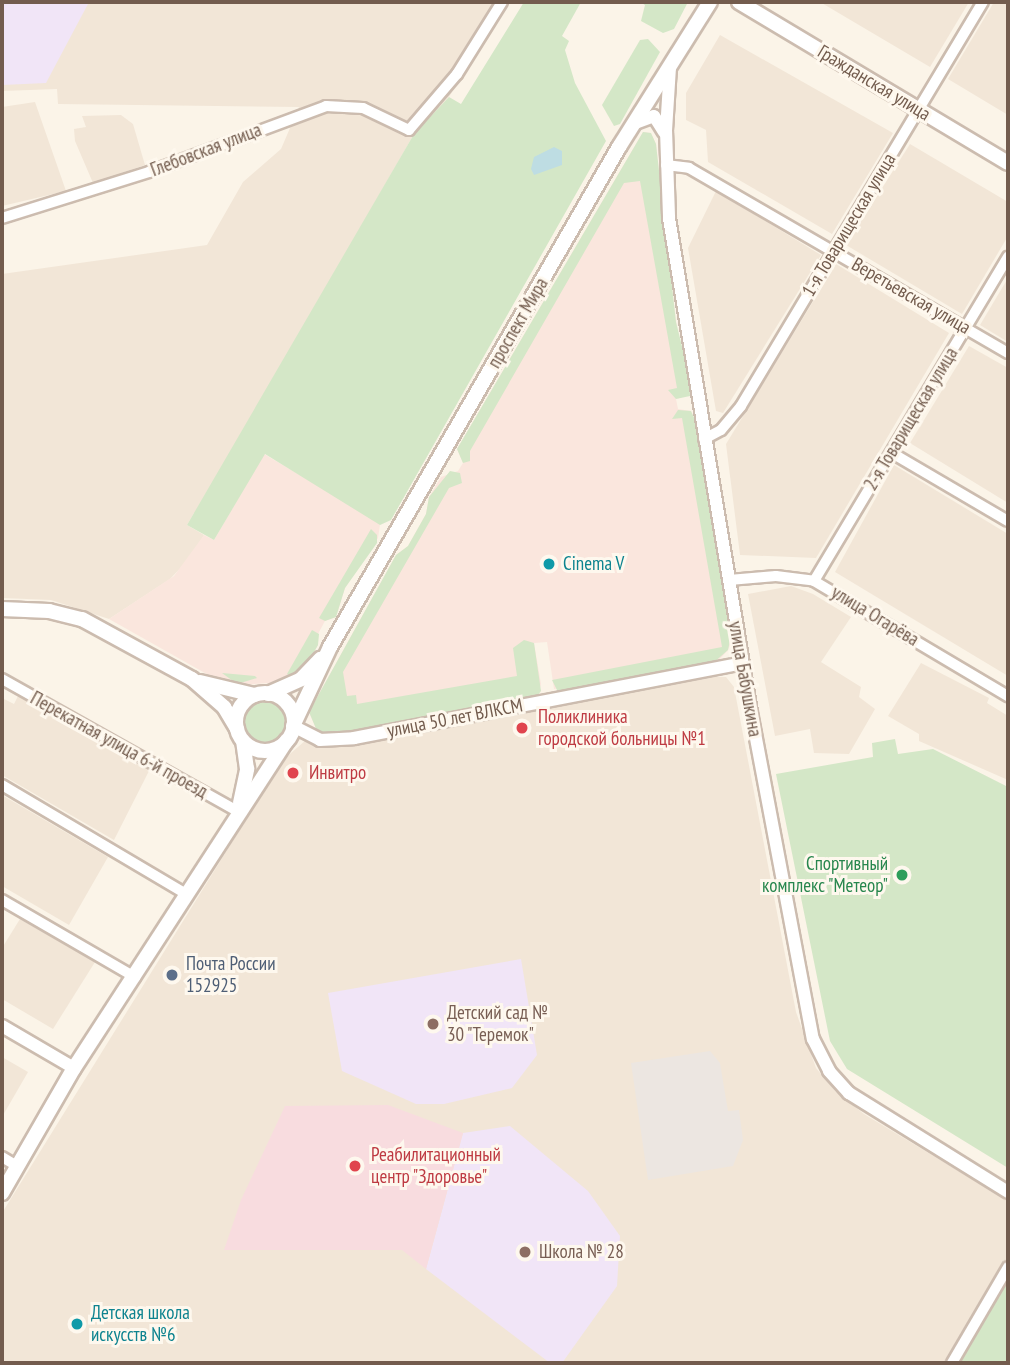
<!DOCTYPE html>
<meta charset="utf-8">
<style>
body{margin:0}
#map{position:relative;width:1010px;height:1365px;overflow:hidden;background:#fbf4e8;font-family:"PT Sans Narrow",sans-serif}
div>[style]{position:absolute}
.residential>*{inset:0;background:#f2e6d7}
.commercial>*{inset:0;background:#fae6dd}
.industrial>*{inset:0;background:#ece6e1}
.education>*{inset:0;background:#f1e5f7}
.medical>*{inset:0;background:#f8dcdf}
.green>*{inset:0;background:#d4e7c7}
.round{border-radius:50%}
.water>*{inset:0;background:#bedde3}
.roads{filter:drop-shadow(2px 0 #ccbcaf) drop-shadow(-2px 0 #ccbcaf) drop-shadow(0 2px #ccbcaf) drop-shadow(0 -2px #ccbcaf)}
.minor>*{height:10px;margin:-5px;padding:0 5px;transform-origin:5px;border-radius:5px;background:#fff}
.tertiary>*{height:12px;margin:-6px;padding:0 6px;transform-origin:6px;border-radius:6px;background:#fff}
.secondary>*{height:14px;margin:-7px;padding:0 7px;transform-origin:7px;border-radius:7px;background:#fff}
.secondary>.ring{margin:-7px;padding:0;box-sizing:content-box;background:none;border:14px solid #fff;border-radius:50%}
.dots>*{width:19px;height:19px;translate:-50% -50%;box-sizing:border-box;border:4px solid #fef8ee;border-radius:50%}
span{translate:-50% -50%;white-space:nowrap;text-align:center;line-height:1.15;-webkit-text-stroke:6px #fef8ee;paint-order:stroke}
.street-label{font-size:19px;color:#735c4e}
.culture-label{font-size:19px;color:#0d838f}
.left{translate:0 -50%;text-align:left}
.health-label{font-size:19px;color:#be3a42}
.leisure-label{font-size:19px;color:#27864d}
.right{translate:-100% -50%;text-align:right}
.service-label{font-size:19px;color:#4e5e75}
.education-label{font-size:19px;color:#785e54}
.frame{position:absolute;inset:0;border:4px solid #735c4e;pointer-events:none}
</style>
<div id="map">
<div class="residential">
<div style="clip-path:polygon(2px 2px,507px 2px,449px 97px,414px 134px,197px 514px,194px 513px,187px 525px,204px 535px,191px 557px,170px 579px,109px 619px,51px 600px,2px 598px,2px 274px,207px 245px,243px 182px,281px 149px,299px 107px,58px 104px,57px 89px,2px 91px)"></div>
<div style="clip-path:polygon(820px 2px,969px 2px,930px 67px)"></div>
<div style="clip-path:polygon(994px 2px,1008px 2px,1008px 115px,948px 79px)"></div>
<div style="clip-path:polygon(720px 35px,893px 133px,832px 234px,708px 162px,706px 130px,686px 120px,686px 93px)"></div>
<div style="clip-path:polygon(35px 102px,66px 191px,2px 206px,2px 107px)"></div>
<div style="clip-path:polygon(121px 115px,133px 124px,145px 165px,93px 183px,75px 141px,74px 129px,86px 127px,82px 116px)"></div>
<div style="clip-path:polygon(910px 144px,1008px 202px,1008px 236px,962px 314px,846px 245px)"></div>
<div style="clip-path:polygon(716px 191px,821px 255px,723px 413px,716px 411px,688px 248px)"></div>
<div style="clip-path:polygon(836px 264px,949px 333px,816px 558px,740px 555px,726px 444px)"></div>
<div style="clip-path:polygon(1008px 278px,1008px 342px,980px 325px)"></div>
<div style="clip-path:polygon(969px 346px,1008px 368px,1008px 503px,910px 443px)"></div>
<div style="clip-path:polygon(894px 465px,1008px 534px,1008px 676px,835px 572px)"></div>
<div style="clip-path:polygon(791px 586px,813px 594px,851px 617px,821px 662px,861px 687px,859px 697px,875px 709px,849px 754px,814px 753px,810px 729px,775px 736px,748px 594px)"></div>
<div style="clip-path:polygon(921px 663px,989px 698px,987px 703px,1008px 716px,1008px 780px,919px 741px,919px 734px,888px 716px)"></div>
<div style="clip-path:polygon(714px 677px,726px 677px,734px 687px,796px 1012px,816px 1068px,835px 1091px,864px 1114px,1008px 1201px,1008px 1363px,2px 1363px,2px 1213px,283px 760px,306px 740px,324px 747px,355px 744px)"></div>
<div style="clip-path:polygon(20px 692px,150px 769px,114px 840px,2px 775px,2px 698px,14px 704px)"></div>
<div style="clip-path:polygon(2px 795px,108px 857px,69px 925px,2px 886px)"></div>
<div style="clip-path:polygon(20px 919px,95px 962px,53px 1029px,2px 999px,2px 948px)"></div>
<div style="clip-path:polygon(2px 1057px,28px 1072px,2px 1117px)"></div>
</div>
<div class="commercial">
<div style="clip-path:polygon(643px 132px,651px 133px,656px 144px,676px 322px,691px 394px,676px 399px,678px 409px,691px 411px,696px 422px,731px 642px,728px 650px,718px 661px,554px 689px,547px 642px,534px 643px,541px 684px,538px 695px,317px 731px,309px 712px,396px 555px,408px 546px,426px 514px,429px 497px,441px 477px,458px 471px,463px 463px,457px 449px)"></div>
<div style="clip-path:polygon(264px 454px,375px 519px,380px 525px,378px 538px,345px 588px,336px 617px,325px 621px,318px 634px,318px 645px,305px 668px,283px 682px,228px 686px,109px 619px,174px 576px,204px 535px,214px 540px)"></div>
</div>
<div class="industrial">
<div style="clip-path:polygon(710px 1051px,720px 1063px,728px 1111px,739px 1110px,743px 1140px,733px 1166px,648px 1180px,631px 1063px)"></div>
</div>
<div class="education">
<div style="clip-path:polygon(2px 2px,89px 2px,46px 83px,2px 85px)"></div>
<div style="clip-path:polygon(521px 959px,537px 1055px,512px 1088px,444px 1104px,416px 1104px,342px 1071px,328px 993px)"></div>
<div style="clip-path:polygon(510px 1126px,588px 1191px,620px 1236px,617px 1286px,562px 1363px,550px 1363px,426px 1269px,463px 1133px)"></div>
</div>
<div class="medical">
<div style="clip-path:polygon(388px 1105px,463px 1133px,426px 1269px,402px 1250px,224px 1250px,241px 1200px,285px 1106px)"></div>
</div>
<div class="green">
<div style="clip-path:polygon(524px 2px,581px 2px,562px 36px,569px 41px,565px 50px,575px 83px,606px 141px,391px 520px,380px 525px,265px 454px,214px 540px,187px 525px,414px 134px,449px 97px,461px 104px)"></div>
<div style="clip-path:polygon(640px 2px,688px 2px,674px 29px,663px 33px,641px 21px,645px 5px)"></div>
<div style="clip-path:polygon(648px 39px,660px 52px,620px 124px,614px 126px,602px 105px,640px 40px)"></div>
<div style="clip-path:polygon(643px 132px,651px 133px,656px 144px,676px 322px,689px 375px,690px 396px,676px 399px,668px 390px,677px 388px,640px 181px,624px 183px,470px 451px,470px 461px,463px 463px,457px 449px)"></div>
<div style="clip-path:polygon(678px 410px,691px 411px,696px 422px,732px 631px,728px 650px,712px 664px,558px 692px,552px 680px,722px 647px,682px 418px,672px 419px)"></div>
<div style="clip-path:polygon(450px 471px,460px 473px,462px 483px,449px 488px,343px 672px,347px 696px,356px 695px,357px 704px,517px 676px,513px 648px,524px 640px,534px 643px,541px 691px,538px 695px,328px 735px,317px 731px,309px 712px,396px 555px,408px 546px,426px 514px,429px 497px)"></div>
<div style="clip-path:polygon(371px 529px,377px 535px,377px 543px,345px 588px,336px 617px,325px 621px,319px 618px)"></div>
<div style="clip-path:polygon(312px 630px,319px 634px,318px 645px,305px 668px,292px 677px,287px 674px)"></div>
<div style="clip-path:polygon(222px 673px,255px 676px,257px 678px,237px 684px)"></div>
<div class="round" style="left:240px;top:697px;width:50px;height:50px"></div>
<div style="clip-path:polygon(895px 739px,898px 754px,933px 749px,1008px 787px,1008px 1168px,847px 1069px,830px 1041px,776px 774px,873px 757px,872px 743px)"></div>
<div style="clip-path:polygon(1008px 1277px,1008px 1363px,957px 1363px)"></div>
</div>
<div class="water">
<div style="clip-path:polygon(554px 147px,562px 151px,562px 165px,534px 175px,531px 169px,534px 157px)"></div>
</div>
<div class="roads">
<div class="minor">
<div style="left:666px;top:165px;width:23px;rotate:7deg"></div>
<div style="left:689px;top:168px;width:369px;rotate:30.1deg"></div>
<div style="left:2px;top:218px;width:154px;rotate:-17.4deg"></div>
<div style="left:149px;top:172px;width:189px;rotate:-20.4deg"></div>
<div style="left:326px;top:106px;width:37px;rotate:3deg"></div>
<div style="left:363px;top:108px;width:51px;rotate:25.6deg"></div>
<div style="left:409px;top:130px;width:74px;rotate:-49.4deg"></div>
<div style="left:457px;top:74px;width:85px;rotate:-58deg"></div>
<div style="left:704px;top:439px;width:19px;rotate:-28deg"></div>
<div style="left:721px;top:430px;width:31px;rotate:-50deg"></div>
<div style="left:741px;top:406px;width:471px;rotate:-59.1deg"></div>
<div style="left:892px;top:453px;width:134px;rotate:30.4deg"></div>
<div style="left:729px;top:580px;width:47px;rotate:-4.9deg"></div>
<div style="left:776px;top:576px;width:38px;rotate:7deg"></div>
<div style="left:814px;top:581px;width:226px;rotate:30.7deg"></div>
<div style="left:814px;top:581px;width:378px;rotate:-59.1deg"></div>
<div style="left:2px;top:679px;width:270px;rotate:29.3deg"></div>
<div style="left:2px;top:785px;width:214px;rotate:30.6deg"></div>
<div style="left:2px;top:900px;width:154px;rotate:30.1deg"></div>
<div style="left:2px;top:1157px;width:17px;rotate:31deg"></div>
<div style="left:952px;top:1363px;width:111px;rotate:-59.7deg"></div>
</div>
<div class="tertiary">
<div style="left:670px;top:67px;width:63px;rotate:93.6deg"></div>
<div style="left:666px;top:130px;width:88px;rotate:88deg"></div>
<div style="left:669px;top:218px;width:501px;rotate:80.58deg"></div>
<div style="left:751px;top:712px;width:333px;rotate:79.3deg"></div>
<div style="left:813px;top:1039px;width:36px;rotate:63deg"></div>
<div style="left:829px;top:1071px;width:30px;rotate:48deg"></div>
<div style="left:849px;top:1093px;width:187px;rotate:31.9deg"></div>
<div style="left:635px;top:123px;width:20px;rotate:-20deg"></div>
<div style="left:654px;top:116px;width:19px;rotate:58deg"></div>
<div style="left:293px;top:726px;width:30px;rotate:27deg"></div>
<div style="left:320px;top:740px;width:34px;rotate:-3deg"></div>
<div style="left:354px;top:738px;width:396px;rotate:-10.9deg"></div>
<div style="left:2px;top:1026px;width:83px;rotate:30.3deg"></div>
</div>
<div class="secondary">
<div style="left:739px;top:2px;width:313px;rotate:30.9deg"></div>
<div style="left:2px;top:609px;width:47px;rotate:2.4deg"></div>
<div style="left:49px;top:611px;width:34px;rotate:14deg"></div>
<div style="left:82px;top:619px;width:125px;rotate:28.6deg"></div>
<div style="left:192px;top:679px;width:43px;rotate:41.2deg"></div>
<div style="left:224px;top:707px;width:26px;rotate:59deg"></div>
<div style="left:200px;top:682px;width:56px;rotate:13.5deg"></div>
<div class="ring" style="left:236px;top:693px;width:44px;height:44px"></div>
<div style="left:268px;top:694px;width:36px;rotate:-24deg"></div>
<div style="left:301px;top:679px;width:28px;rotate:-46deg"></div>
<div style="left:293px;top:726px;width:87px;rotate:-64.9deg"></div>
<div style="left:330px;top:647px;width:578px;rotate:-59.97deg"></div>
<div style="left:619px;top:147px;width:171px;rotate:-57.9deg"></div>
<div style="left:240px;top:803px;width:35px;rotate:-78deg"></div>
<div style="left:247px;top:769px;width:28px;rotate:-98deg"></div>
<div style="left:2px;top:1193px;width:144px;rotate:-60.1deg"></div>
<div style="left:74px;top:1068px;width:390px;rotate:-57deg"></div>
</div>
</div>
<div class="dots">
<div style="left:549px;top:564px;background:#0f9aa8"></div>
<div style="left:522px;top:728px;background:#e0444e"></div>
<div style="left:293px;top:773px;background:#e0444e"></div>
<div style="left:902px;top:875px;background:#2e9e5b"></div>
<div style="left:172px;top:975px;background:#5c6f8a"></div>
<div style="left:433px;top:1024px;background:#8d6e63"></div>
<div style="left:355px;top:1166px;background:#e0444e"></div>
<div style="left:525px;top:1252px;background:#8d6e63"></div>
<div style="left:77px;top:1324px;background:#0f9aa8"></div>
</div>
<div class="street-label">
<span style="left:874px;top:83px;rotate:31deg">Гражданская улица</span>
<span style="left:206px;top:150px;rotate:-21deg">Глебовская улица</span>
<span style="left:849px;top:225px;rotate:-59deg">1-я Товарищеская улица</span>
<span style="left:911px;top:296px;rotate:30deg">Веретьевская улица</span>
<span style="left:518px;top:323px;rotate:-60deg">проспект Мира</span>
<span style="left:911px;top:419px;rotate:-59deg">2-я Товарищеская улица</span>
<span style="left:875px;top:616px;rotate:31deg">улица Огарёва</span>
<span style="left:745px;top:679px;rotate:80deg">улица Бабушкина</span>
<span style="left:455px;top:718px;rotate:-11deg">улица 50 лет ВЛКСМ</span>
<span style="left:119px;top:745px;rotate:29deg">Перекатная улица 6-й проезд</span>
</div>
<div class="culture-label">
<span class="left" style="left:563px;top:564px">Cinema V</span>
<span class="left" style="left:91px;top:1324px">Детская школа<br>искусств №6</span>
</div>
<div class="health-label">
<span class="left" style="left:538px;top:728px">Поликлиника<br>городской больницы №1</span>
<span class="left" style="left:309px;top:773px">Инвитро</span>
<span class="left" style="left:371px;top:1166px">Реабилитационный<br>центр "Здоровье"</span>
</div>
<div class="leisure-label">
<span class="right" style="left:888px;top:875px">Спортивный<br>комплекс "Метеор"</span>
</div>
<div class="service-label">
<span class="left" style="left:186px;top:975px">Почта России<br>152925</span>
</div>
<div class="education-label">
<span class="left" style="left:447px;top:1024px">Детский сад №<br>30 "Теремок"</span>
<span class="left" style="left:539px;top:1252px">Школа № 28</span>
</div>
<div class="frame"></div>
</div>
